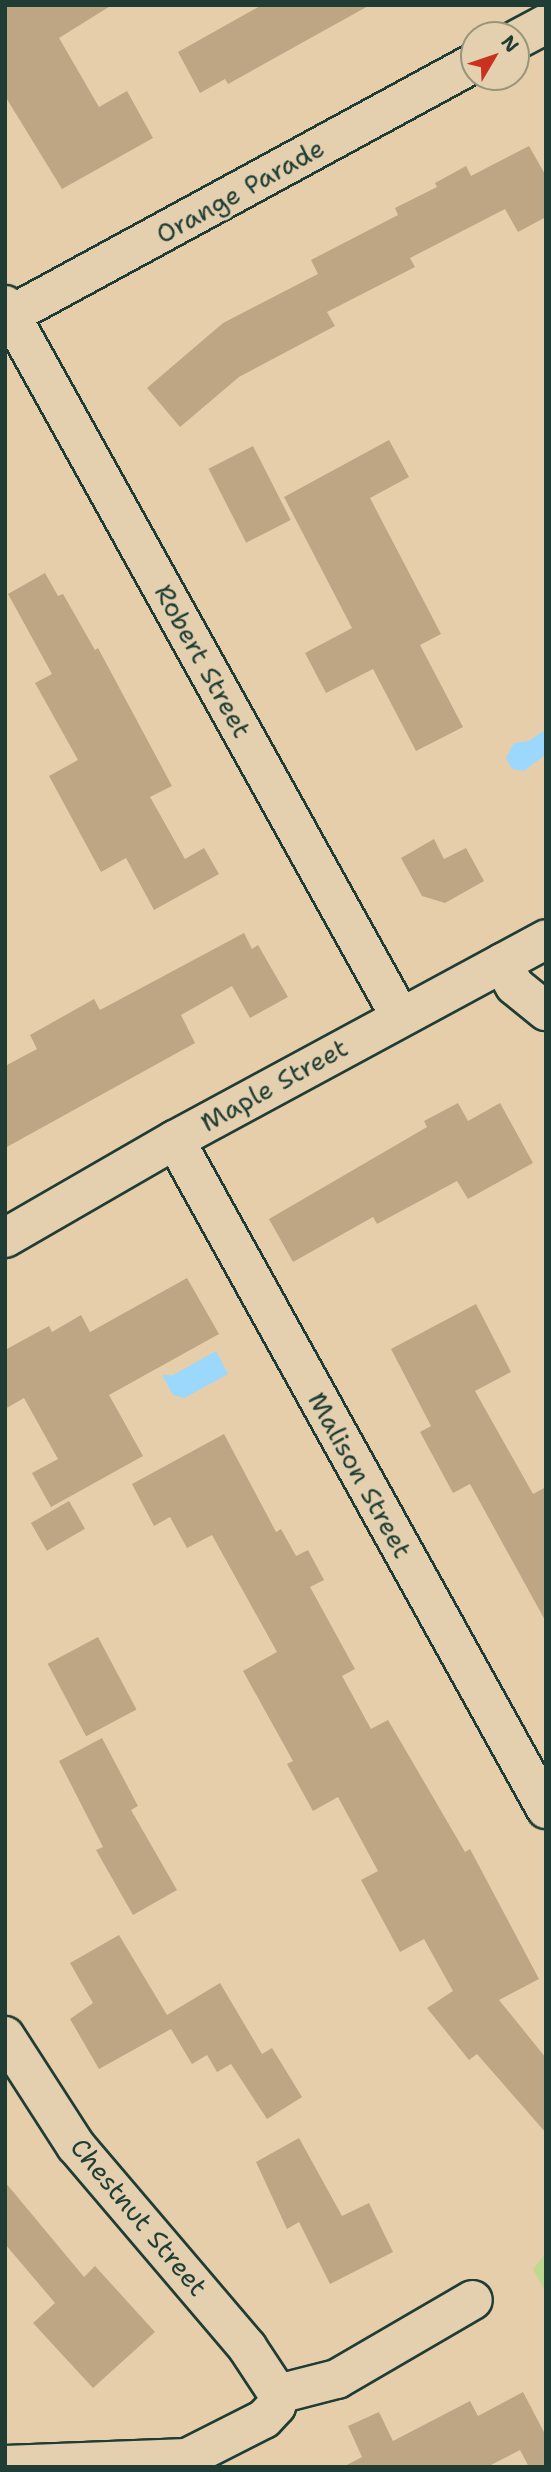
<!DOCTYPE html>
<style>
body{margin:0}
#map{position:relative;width:551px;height:2472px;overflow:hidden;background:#e6ceab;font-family:"Shantell Sans",sans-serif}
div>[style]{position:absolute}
.green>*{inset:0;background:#beda91}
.water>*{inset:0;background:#9bd8fc}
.building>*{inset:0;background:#bea685;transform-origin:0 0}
.roads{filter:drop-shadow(2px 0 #1f3d34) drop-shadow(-2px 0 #1f3d34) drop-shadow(0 2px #1f3d34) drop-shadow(0 -2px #1f3d34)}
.minor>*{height:38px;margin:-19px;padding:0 19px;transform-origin:19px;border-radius:19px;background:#e4d0ae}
span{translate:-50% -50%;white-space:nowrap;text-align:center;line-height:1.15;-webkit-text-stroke:6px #e4d0ae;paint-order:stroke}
.street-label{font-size:26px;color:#1f3d34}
.frame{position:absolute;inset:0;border:7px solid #1f3d34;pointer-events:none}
.north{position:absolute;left:460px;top:21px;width:70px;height:70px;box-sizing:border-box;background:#e4d0ae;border:2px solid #95957d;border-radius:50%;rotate:51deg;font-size:19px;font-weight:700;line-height:28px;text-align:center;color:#1f3d34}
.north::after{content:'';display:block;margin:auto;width:24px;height:32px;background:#c8321e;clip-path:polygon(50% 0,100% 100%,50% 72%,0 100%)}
</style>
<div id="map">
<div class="green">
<div style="clip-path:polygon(546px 2253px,546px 2293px,533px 2269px)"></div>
</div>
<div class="water">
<div style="clip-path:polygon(546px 729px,546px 754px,524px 771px,512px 769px,506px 758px,514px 743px,529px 741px)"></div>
<div style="clip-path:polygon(216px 1351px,228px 1374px,184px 1398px,173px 1395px,162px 1375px,173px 1375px)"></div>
</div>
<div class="building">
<div style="clip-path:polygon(5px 5px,112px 5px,59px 38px,99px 107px,127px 91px,153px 138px,62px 189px,5px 96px)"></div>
<div style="clip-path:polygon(262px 5px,370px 5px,228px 84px,225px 79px,200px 93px,178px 52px)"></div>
<div style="clip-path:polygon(529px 146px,546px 176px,546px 217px,518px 232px,505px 209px,410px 258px,415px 267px,327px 312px,335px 326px,239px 377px,180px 427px,147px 388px,223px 323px,318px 274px,311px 260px,398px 215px,395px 208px,437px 187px,435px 183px,466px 166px,471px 176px)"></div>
<div style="clip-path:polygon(389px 440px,409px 477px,370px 498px,441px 634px,420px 645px,463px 727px,416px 751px,373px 669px,326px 693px,305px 653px,352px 628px,284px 497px)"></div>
<div style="left:253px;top:446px;width:83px;height:50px;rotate:63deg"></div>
<div style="clip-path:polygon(45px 573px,58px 596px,63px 594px,95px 650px,98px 648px,172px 786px,150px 797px,185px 859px,204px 848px,219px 874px,154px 910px,126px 858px,101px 872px,49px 776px,78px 760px,35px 683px,52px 674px,8px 594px)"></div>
<div style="clip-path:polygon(434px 839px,444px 859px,466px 848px,484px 881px,445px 903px,422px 896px,401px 858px)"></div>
<div style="clip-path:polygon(244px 933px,252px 949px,258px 945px,288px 997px,250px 1018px,232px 986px,181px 1015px,195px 1043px,5px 1148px,5px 1066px,37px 1049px,30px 1035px,94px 999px,100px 1010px)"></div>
<div style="clip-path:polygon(458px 1103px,468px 1121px,500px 1103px,533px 1163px,468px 1199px,457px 1181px,377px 1224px,373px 1217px,293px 1262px,269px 1219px,427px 1127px,424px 1121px)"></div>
<div style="clip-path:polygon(187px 1278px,219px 1334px,109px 1395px,143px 1456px,51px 1507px,32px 1473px,58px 1459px,24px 1398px,5px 1409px,5px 1350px,49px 1326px,52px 1332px,81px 1315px,90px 1332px)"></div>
<div style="clip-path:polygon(476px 1304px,511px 1372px,475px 1391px,533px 1494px,546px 1487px,546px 1622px,470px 1484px,453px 1493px,420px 1432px,431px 1426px,391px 1349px)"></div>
<div style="clip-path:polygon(224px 1434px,276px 1532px,281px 1529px,296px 1556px,308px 1550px,324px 1580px,310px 1587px,355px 1669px,342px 1676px,371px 1729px,388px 1720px,465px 1852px,470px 1849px,539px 1979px,499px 2000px,546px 2058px,546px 2133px,477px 2054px,469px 2060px,427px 2008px,453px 1991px,424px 1939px,400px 1952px,361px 1880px,378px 1871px,338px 1797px,313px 1811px,287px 1764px,293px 1761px,243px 1671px,277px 1652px,212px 1535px,187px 1548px,170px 1517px,154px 1526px,132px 1484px)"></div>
<div style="left:69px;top:1501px;width:32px;height:44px;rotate:60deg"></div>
<div style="left:98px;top:1637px;width:82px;height:57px;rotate:62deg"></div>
<div style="clip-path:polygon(102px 1738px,138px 1806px,131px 1810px,177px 1890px,133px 1915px,96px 1850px,103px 1847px,59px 1761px)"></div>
<div style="clip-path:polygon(119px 1935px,167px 2015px,220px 1983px,262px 2054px,272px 2048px,302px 2097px,267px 2119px,231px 2064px,217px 2072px,207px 2055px,192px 2064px,171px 2029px,99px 2069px,70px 2019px,93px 2003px,70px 1963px)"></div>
<div style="clip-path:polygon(299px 2138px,342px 2216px,369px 2203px,393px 2252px,330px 2284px,299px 2222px,287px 2229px,256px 2162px)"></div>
<div style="clip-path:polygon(5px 2182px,84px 2277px,95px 2266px,155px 2332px,93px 2388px,33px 2323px,55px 2303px,5px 2244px)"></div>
<div style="clip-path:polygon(523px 2392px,546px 2436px,546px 2467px,529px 2467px,520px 2450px,487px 2467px,343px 2467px,362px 2457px,348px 2426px,379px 2412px,393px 2441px,470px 2401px,478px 2416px)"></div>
</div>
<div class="roads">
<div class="minor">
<div style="left:516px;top:40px;width:34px;rotate:-28deg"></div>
<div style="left:5px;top:305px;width:813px;rotate:60.95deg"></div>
<div style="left:5px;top:318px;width:534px;rotate:-28.53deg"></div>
<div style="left:502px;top:963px;width:26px;rotate:61deg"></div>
<div style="left:515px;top:986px;width:40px;rotate:39deg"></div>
<div style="left:175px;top:1140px;width:765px;rotate:60.99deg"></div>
<div style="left:5px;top:1238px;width:196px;rotate:-30deg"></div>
<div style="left:175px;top:1140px;width:422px;rotate:-28.4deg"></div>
<div style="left:5px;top:2036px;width:131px;rotate:57.2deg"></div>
<div style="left:76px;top:2146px;width:264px;rotate:49.6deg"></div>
<div style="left:247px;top:2347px;width:56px;rotate:56.6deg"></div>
<div style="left:278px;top:2394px;width:61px;rotate:-14.3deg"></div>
<div style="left:337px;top:2379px;width:157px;rotate:-30.2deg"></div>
<div style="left:5px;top:2465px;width:182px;rotate:-2.2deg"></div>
<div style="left:187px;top:2458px;width:86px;rotate:-26.9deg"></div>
<div style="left:264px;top:2419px;width:18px;rotate:-47deg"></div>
<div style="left:276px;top:2406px;width:12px;rotate:-81deg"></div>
</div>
</div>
<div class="street-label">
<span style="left:240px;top:191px;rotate:-29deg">Orange Parade</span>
<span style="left:203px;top:661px;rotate:61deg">Robert Street</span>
<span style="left:274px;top:1085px;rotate:-29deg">Maple Street</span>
<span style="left:360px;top:1475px;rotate:61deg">Malison Street</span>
<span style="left:139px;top:2217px;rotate:50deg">Chestnut Street</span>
</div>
<div class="frame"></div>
<div class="north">N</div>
</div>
